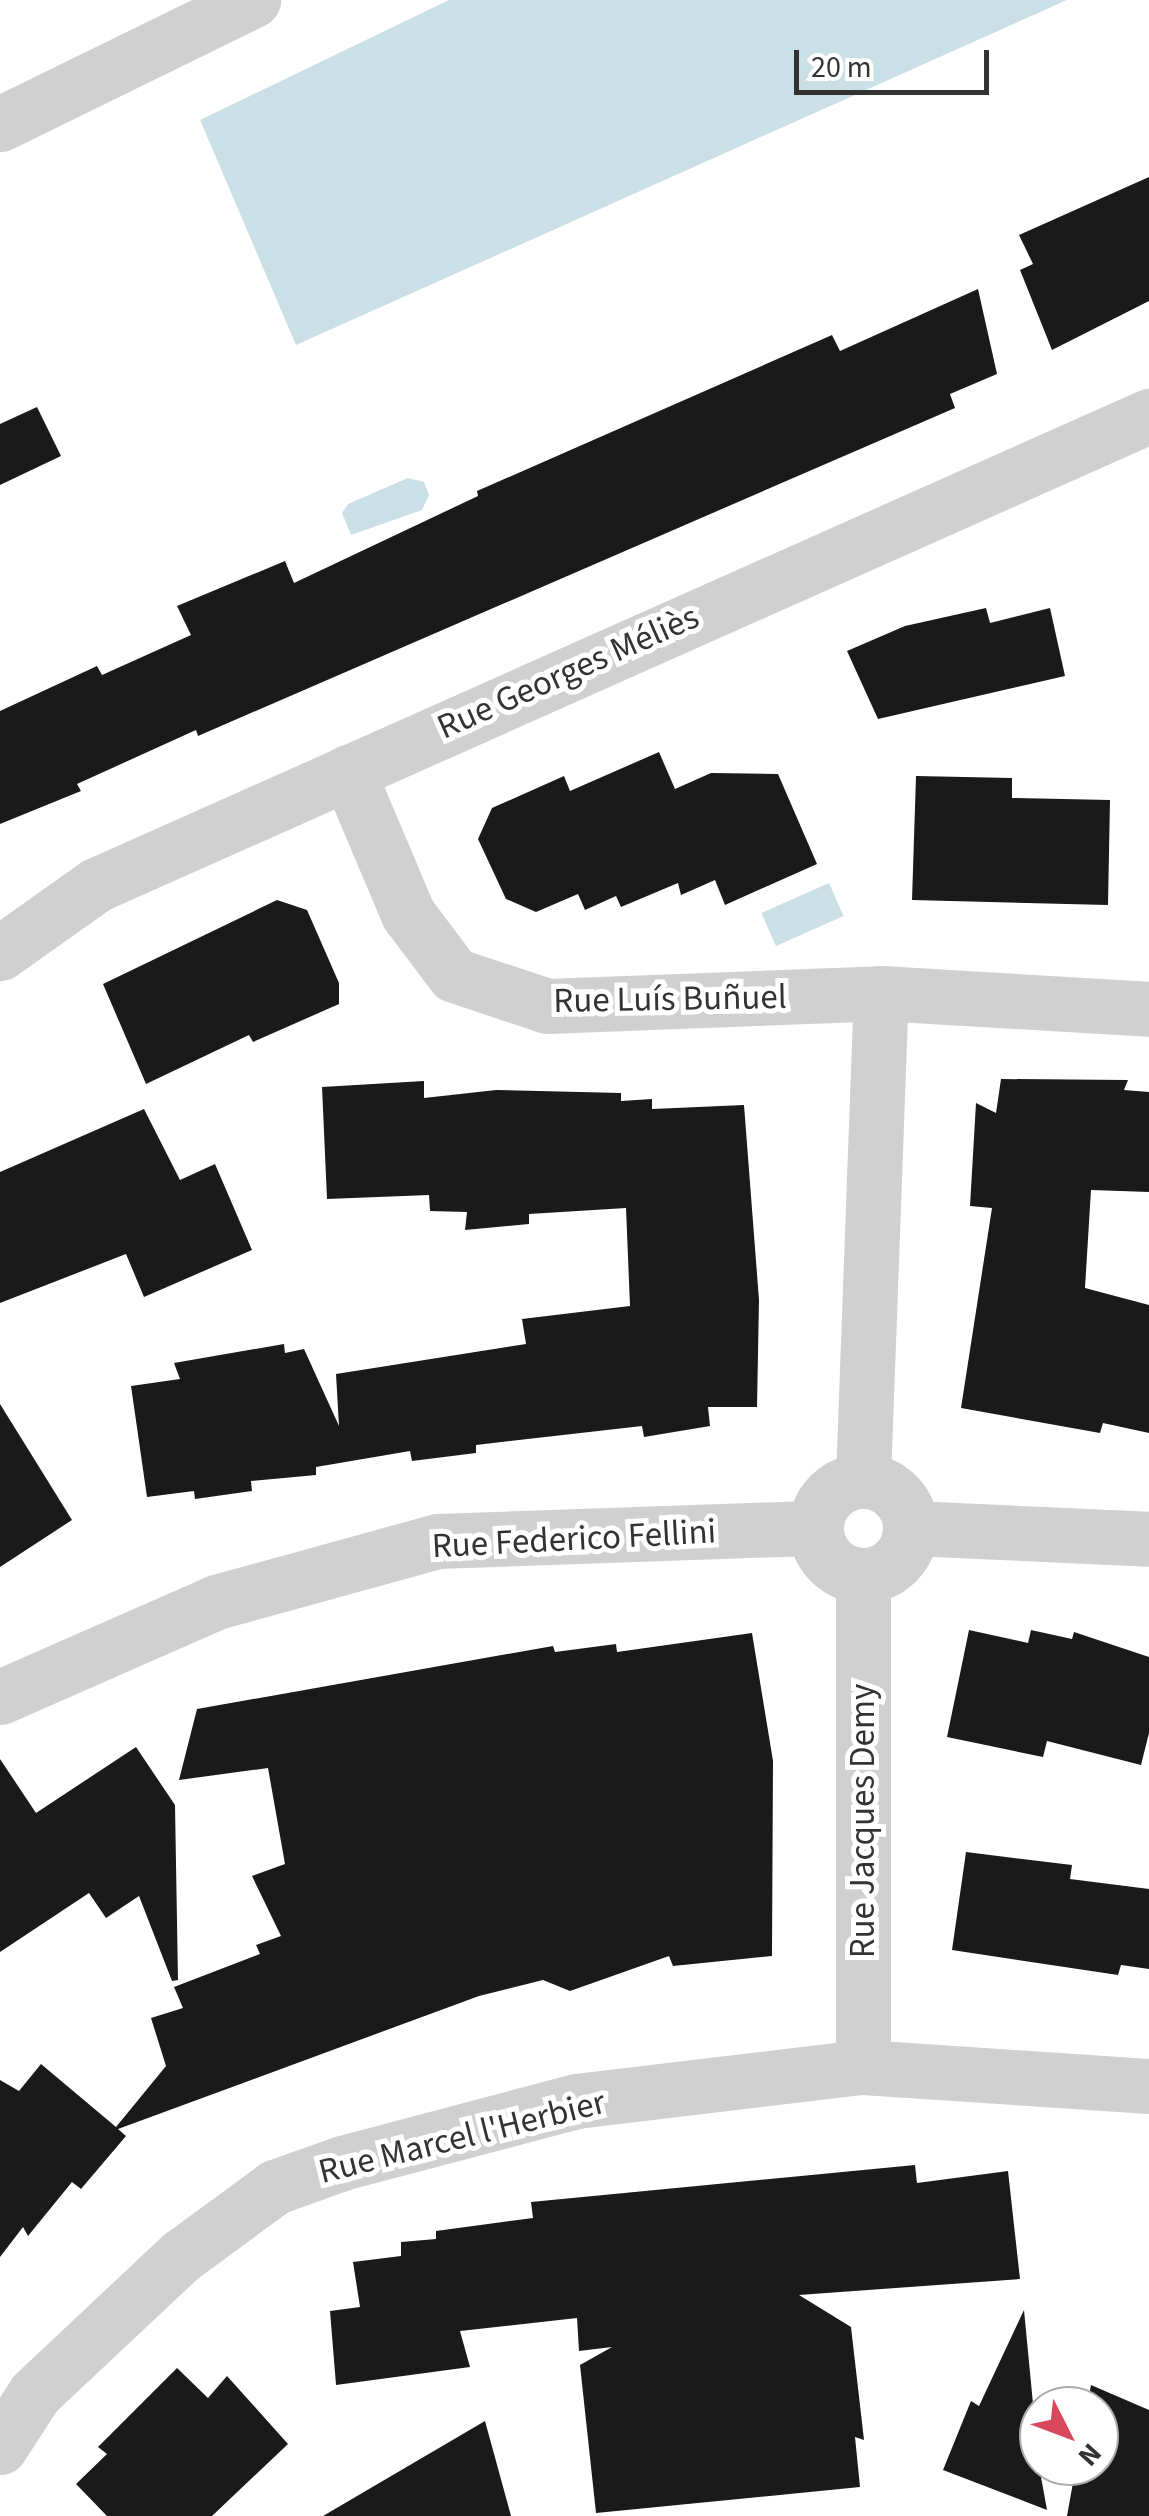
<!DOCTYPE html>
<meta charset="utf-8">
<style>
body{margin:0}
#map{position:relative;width:1149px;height:2516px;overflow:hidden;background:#fff;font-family:"Source Sans 3",sans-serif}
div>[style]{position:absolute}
.water>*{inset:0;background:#cbdfe7;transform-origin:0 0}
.building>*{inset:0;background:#1a1a1a}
.minor>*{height:55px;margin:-27.5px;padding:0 27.5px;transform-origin:27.5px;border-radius:27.5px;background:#d0d0d0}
.minor>.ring{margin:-27.5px;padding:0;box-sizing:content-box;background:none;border:55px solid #d0d0d0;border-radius:50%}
span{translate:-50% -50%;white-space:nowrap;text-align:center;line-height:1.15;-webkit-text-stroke:10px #fff;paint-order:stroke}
.street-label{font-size:35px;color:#333}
.north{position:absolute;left:1019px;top:2386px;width:100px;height:100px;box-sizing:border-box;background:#fff;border:2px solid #adadad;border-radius:50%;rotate:132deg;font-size:28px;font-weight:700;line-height:40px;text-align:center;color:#333}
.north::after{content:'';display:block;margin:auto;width:35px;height:45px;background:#d7485d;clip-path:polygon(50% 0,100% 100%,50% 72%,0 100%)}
.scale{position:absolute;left:794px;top:50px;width:195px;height:45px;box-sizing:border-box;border:5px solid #333;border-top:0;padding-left:12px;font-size:30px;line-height:35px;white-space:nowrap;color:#333;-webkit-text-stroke:8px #fff;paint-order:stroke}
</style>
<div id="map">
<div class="water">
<div style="clip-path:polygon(449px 0,1067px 0,296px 345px,200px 120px)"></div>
<div style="clip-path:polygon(408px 478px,424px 482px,429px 495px,422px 510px,351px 535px,342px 513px,348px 504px)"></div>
<div style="left:829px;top:883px;width:36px;height:74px;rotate:66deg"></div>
</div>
<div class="building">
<div style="clip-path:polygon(1149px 177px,1149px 301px,1052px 350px,1020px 270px,1033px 264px,1019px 235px)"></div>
<div style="clip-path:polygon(978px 289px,997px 374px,950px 394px,955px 408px,198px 736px,196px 730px,77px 784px,81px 791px,0 824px,0 711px,97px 666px,102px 675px,191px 635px,177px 606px,285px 561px,294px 583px,478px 496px,477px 491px,832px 335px,840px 351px)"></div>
<div style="clip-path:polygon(37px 407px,61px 456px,0 485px,0 424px)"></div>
<div style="clip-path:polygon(986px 608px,990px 623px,1050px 608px,1065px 676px,878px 719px,847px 651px,905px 626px)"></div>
<div style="clip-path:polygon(659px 752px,675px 789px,711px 773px,778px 774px,817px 864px,725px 905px,715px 880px,681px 895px,678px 883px,621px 907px,616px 896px,585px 910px,578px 894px,536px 912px,506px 899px,478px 839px,492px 808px,564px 776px,570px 791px)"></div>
<div style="clip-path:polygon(916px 776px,1012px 778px,1012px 798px,1110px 800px,1108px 905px,912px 900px)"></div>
<div style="clip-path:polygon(277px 900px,307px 910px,339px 983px,339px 1004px,253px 1042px,249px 1035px,146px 1084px,103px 984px)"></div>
<div style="clip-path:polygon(1001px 1079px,1128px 1080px,1124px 1090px,1149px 1092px,1149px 1192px,1091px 1190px,1085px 1288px,1149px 1305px,1149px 1433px,1103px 1423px,1100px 1433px,961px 1408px,992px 1208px,970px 1206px,976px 1103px,996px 1113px)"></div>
<div style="clip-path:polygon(424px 1081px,424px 1098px,496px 1090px,621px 1093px,621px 1101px,652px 1099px,652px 1109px,744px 1105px,759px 1300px,757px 1407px,708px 1407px,710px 1426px,644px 1437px,642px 1426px,476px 1445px,476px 1453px,412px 1461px,410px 1451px,316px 1467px,316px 1475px,251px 1481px,252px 1491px,195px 1499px,194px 1491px,147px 1497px,131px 1386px,180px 1379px,174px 1363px,284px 1344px,285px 1353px,304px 1349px,339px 1426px,336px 1374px,526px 1344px,522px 1319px,630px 1306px,626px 1208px,529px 1214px,529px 1224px,465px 1230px,467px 1212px,430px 1211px,429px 1195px,327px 1199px,322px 1087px)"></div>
<div style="clip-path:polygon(144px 1109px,180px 1180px,215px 1164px,252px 1250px,144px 1297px,126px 1254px,0 1303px,0 1172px)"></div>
<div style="clip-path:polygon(0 1404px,72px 1520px,0 1567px)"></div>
<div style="clip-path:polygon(969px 1630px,1028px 1643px,1031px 1630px,1072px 1639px,1074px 1632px,1149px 1657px,1149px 1733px,1141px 1765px,1047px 1741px,1043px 1757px,947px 1737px)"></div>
<div style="clip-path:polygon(752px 1633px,773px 1761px,772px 1956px,673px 1966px,669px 1956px,570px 1991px,543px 1980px,479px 1996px,118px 2129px,126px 2136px,81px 2189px,72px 2182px,28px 2236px,23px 2227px,0 2257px,0 2080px,19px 2091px,41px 2064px,116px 2127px,166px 2066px,151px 2018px,183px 2008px,174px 1987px,260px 1954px,256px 1945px,281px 1936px,252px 1876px,285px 1864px,268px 1768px,179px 1780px,197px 1709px,553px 1646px,555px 1652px,616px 1644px,617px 1652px)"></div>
<div style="clip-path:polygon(136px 1747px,175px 1805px,178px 1980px,172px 1981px,139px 1896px,106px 1918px,89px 1893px,0 1952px,0 1759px,36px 1813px)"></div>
<div style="clip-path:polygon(966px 1852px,1072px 1865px,1070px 1879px,1149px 1889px,1149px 1969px,1121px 1965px,1118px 1975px,952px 1950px)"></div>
<div style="clip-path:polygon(915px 2165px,917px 2183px,1008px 2171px,1020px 2279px,799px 2295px,851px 2327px,864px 2440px,855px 2437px,860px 2487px,596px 2513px,580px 2365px,612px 2347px,579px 2351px,577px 2318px,460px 2331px,470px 2367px,336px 2385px,330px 2311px,360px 2307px,353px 2262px,401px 2256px,401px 2242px,436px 2239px,436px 2231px,533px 2218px,531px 2202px)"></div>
<div style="clip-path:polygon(1024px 2310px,1039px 2466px,1047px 2510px,943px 2470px,971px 2401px,979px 2406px)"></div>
<div style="clip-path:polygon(177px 2368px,208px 2398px,227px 2376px,288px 2444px,212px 2516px,107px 2516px,76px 2484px,107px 2454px,98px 2447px)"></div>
<div style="clip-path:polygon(1091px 2385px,1149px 2410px,1149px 2516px,1067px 2516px,1076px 2466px,1099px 2466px,1099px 2406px,1087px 2406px)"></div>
<div style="clip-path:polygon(485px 2421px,511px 2516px,323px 2516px)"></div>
</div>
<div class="minor">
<div style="left:0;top:124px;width:282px;rotate:-26.1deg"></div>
<div style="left:348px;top:772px;width:154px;rotate:67.1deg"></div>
<div style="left:408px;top:914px;width:76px;rotate:53deg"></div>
<div style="left:454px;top:975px;width:98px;rotate:18.4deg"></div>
<div style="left:547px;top:1006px;width:334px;rotate:-2.2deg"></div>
<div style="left:881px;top:993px;width:268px;rotate:3.4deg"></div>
<div style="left:0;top:953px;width:118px;rotate:-35.3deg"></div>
<div style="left:96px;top:885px;width:1153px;rotate:-24.01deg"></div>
<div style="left:863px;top:1479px;width:486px;rotate:-87.9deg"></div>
<div class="ring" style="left:816px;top:1481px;width:39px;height:39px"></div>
<div style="left:911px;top:1528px;width:238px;rotate:2.6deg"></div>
<div style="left:863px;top:1576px;width:491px;rotate:90deg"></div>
<div style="left:0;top:1697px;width:236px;rotate:-23.7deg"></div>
<div style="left:216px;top:1602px;width:229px;rotate:-15.4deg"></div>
<div style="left:437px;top:1541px;width:378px;rotate:-2deg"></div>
<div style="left:0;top:2447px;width:64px;rotate:-57.1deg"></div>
<div style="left:35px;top:2393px;width:200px;rotate:-43.2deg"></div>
<div style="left:181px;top:2256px;width:117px;rotate:-36.3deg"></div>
<div style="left:275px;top:2187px;width:71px;rotate:-19.7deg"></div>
<div style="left:342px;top:2163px;width:242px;rotate:-14.8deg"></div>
<div style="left:576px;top:2101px;width:289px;rotate:-6.8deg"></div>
<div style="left:863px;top:2067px;width:287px;rotate:3.8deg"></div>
</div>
<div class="street-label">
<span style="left:568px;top:672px;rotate:-24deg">Rue Georges Méliès</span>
<span style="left:670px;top:999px;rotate:-1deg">Rue Luís Buñuel</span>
<span style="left:574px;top:1539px;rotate:-3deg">Rue Federico Fellini</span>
<span style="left:863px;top:1821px;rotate:-90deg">Rue Jacques Demy</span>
<span style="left:462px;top:2137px;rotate:-14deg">Rue Marcel l'Herbier</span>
</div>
<div class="north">N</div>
<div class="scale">20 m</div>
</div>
